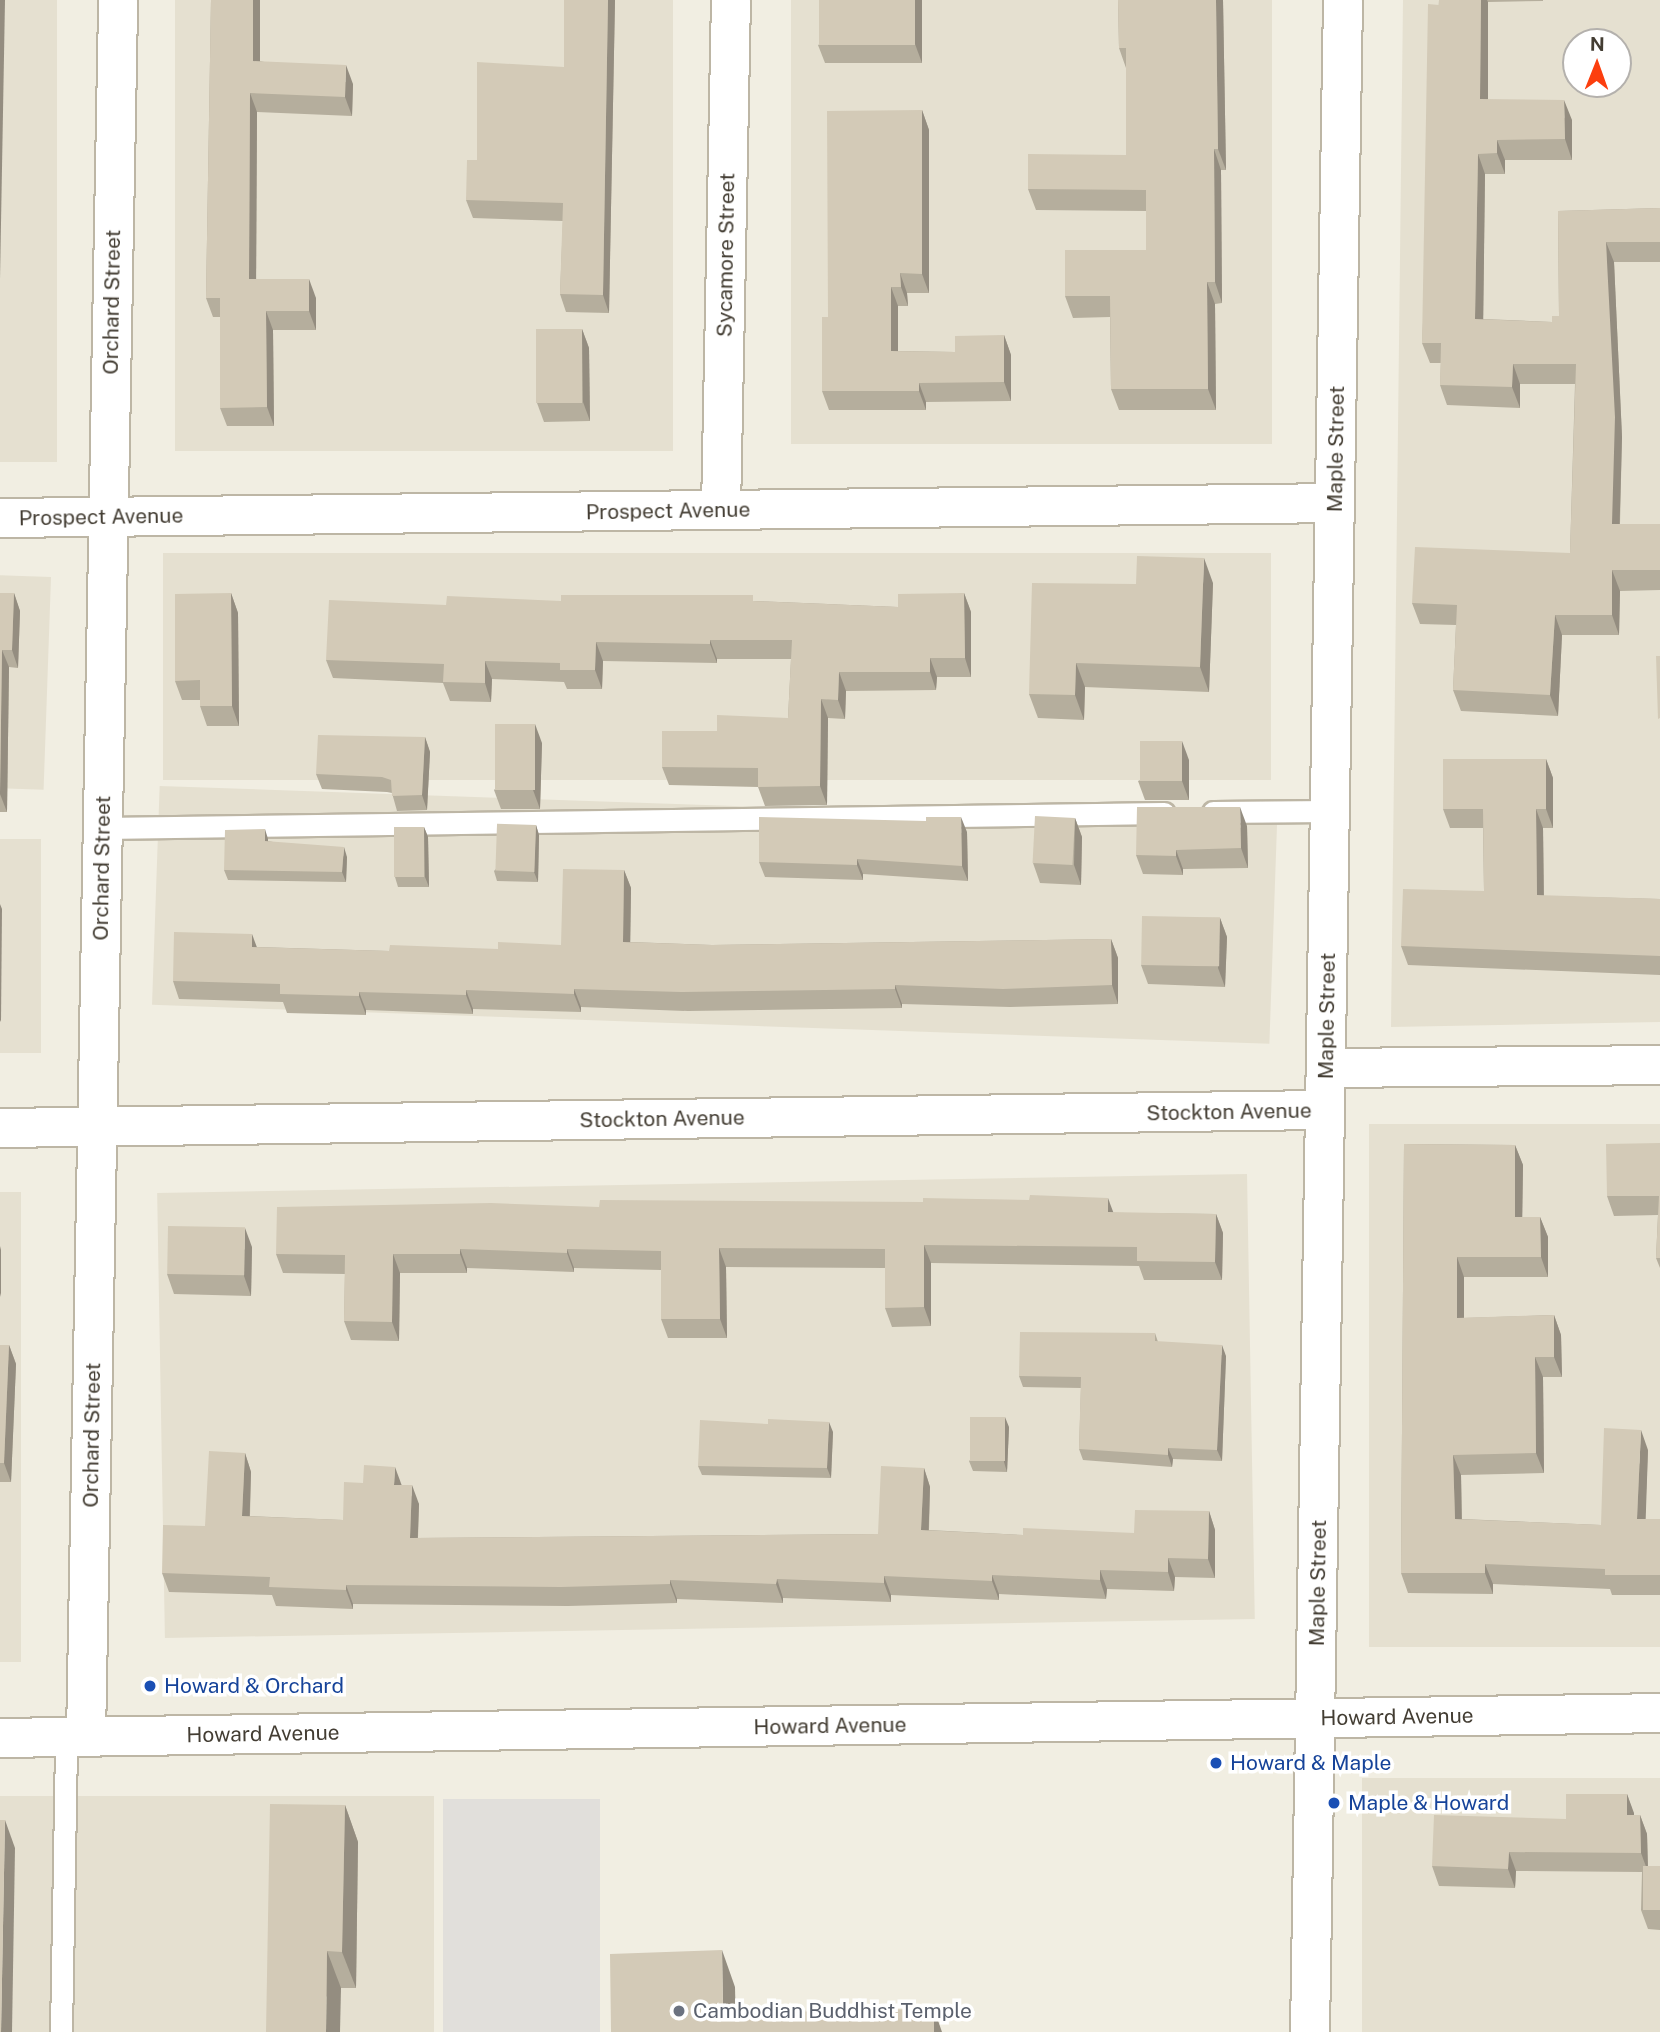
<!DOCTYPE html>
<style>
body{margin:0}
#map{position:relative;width:1660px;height:2032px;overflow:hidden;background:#f1eee2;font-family:"Public Sans",sans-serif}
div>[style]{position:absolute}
.residential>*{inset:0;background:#e5e0d0;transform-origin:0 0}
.parking>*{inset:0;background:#e1dfdb;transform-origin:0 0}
.roads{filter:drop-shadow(2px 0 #bdb6a5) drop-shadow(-2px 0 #bdb6a5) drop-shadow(0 2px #bdb6a5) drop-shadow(0 -2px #bdb6a5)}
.lane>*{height:21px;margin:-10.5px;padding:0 10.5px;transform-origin:10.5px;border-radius:10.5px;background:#fff}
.street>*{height:38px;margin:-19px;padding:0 19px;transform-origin:19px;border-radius:19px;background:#fff}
.wall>*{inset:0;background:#b5ae9d}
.shaded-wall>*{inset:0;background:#948d80}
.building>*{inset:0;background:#d3cab7;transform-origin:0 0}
.dots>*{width:19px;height:19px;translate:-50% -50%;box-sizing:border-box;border:4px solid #fff;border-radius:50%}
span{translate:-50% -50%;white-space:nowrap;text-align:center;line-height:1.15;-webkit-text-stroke:7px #fff;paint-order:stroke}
.street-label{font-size:21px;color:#433d33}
.transit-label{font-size:21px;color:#164399}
.left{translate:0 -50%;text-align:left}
.worship-label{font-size:21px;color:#5b616d}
.north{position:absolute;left:1562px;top:28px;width:70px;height:70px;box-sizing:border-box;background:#fff;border:2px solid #b4b1ad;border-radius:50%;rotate:1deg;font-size:19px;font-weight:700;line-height:28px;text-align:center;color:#433d33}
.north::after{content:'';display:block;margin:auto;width:24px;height:32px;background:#fc3e0e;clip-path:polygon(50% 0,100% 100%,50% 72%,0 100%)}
</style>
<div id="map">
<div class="residential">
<div style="left:0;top:0;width:57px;height:462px"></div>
<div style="left:175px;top:0;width:498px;height:451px"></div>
<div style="left:791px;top:0;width:481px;height:444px"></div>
<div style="clip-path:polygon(evenodd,1403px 0,1660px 0,1660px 1022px,1391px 1027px,1403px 0,1576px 42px,1618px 42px,1618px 84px,1576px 84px,1576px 42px)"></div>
<div style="left:1271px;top:553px;width:227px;height:1108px;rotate:90deg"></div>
<div style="left:51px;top:577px;width:213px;height:51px;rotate:92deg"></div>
<div style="left:1277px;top:825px;width:219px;height:1118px;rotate:92deg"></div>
<div style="left:0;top:839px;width:41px;height:214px"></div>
<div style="left:1660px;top:1124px;width:523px;height:291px;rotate:90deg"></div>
<div style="left:1247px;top:1174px;width:445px;height:1090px;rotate:89deg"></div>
<div style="left:0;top:1192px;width:21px;height:470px"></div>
<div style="left:1660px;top:1778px;width:254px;height:298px;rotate:90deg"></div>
<div style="left:434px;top:1796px;width:236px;height:434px;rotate:90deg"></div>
</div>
<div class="parking">
<div style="left:600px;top:1799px;width:233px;height:157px;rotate:90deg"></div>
</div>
<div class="roads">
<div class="lane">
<div style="left:1213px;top:812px;width:117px;rotate:-0.5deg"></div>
<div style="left:103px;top:828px;width:1061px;rotate:-0.81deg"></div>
<div style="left:61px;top:2032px;width:295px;rotate:-89deg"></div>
</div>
<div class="street">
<div style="left:721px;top:510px;width:510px;rotate:-88.88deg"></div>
<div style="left:0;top:518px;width:1335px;rotate:-0.64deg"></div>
<div style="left:1326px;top:1068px;width:334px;rotate:-0.5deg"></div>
<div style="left:0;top:1128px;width:1325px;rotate:-0.78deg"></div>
<div style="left:86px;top:1737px;width:1737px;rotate:-88.94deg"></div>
<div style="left:0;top:1738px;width:1660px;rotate:-0.86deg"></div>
<div style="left:1310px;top:2032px;width:2032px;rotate:-89.07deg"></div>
</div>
</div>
<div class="wall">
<div style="clip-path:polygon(211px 0,260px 0,260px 61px,353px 84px,352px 116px,257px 112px,256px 279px,316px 298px,316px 330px,273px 330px,274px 426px,227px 426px,220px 408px,220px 317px,213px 317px,206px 298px)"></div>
<div style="clip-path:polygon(564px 0,615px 0,609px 313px,566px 312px,560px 294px,563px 221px,473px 218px,466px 200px,477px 160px,564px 67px)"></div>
<div style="clip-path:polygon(922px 0,922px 63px,825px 63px,818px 45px)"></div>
<div style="clip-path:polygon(1118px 0,1223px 0,1226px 170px,1221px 170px,1222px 303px,1215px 304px,1216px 410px,1119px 410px,1111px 389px,1110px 317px,1073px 318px,1065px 296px,1146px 250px,1146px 211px,1036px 210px,1028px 189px,1126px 155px,1126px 68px,1119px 48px)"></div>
<div style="clip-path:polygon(1439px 0,1543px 0,1543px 1px,1488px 2px,1488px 100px,1572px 120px,1572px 160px,1505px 160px,1505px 174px,1485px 174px,1483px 319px,1552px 322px,1559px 316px,1558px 211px,1660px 208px,1660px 262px,1614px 262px,1622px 437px,1620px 524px,1660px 524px,1660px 590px,1620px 591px,1619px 635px,1562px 635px,1558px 716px,1461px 711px,1453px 690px,1456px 625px,1420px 624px,1412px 603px,1570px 553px,1575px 384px,1520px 384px,1520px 408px,1447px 405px,1440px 385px,1441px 363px,1430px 363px,1422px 343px)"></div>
<div style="clip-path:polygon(922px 110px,929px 130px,929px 293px,907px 293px,908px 306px,898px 306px,898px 351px,955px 352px,1004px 335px,1011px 355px,1011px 401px,926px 402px,926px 410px,829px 410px,822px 391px,828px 317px)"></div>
<div style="clip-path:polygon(582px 329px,589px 348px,590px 421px,544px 422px,537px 403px)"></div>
<div style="clip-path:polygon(1213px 583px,1209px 692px,1085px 687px,1084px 720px,1038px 718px,1029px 694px,1136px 584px)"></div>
<div style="clip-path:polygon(0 593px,14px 593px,20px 611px,18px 668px,9px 667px,7px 812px,0 812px)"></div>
<div style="clip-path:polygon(231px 593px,238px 613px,239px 726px,207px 726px,200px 706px,200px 700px,182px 700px,175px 681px)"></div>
<div style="clip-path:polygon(964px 593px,971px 612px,971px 677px,937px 677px,936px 690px,846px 691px,845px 719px,828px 718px,827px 805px,765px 806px,758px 787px,669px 785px,662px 767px,717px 731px,788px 718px,791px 659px,717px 659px,717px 663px,603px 661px,602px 689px,567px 689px,564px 682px,492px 679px,491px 702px,450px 701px,443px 683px,333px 678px,326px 660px,446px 605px,561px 601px,755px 601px,898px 607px)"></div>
<div style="clip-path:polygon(425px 737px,430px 752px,427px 810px,397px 811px,392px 793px,387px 792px,322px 789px,316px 774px)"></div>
<div style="clip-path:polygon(542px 743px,540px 809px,501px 809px,494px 790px)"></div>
<div style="clip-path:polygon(1546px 759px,1553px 778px,1553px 828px,1543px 828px,1544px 896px,1660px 899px,1660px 975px,1408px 965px,1401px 946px,1484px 891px,1483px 828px,1450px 828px,1443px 809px)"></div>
<div style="clip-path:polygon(1189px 760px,1189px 800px,1145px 800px,1138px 781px)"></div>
<div style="clip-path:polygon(1075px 818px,1082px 837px,1081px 885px,1040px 883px,1033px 863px)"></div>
<div style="clip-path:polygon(536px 825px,539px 835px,538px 882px,497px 881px,494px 871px)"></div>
<div style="clip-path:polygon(1247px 826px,1248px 868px,1183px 869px,1183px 875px,1143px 874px,1136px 855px)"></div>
<div style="clip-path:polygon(424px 827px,428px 837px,429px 887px,398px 887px,395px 877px)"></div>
<div style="clip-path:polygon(967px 832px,968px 881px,863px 874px,863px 880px,765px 877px,759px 862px)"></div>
<div style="clip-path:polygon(268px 839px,268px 841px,347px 857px,346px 882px,228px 880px,224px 870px)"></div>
<div style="clip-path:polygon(624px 870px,631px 888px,630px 942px,712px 945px,1111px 939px,1118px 958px,1118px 1004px,1010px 1007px,902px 1004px,902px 1008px,688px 1011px,581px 1007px,581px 1012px,473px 1009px,473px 1014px,366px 1010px,366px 1015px,287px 1013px,283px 1002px,179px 999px,173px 981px,257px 947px,389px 951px,498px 949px,561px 945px)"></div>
<div style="clip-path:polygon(1220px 918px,1227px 937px,1225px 987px,1148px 984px,1141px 965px)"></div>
<div style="clip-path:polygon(1660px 1143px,1660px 1268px,1656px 1258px,1658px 1215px,1614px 1216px,1607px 1196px)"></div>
<div style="clip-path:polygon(1404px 1144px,1515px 1145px,1523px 1165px,1522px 1217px,1540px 1217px,1548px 1237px,1548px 1277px,1464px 1277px,1464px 1318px,1554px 1315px,1561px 1335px,1562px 1377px,1543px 1377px,1544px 1473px,1461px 1475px,1462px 1519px,1601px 1525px,1648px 1450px,1645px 1519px,1660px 1519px,1660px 1595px,1612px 1595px,1610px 1589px,1493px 1584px,1493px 1594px,1408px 1593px,1401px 1573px)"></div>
<div style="clip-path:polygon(599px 1207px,1216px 1214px,1223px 1233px,1222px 1280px,1144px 1280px,1139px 1266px,931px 1263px,931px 1326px,892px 1327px,885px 1308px,885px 1268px,726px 1267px,727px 1338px,668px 1338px,661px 1319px,661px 1270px,574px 1268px,574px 1272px,467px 1268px,467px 1273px,400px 1273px,399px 1341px,351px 1340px,344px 1321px,345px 1274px,283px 1273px,276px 1254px)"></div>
<div style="clip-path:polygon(252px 1247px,251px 1296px,174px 1294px,167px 1274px)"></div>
<div style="clip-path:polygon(1155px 1333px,1158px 1342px,1226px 1356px,1222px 1461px,1173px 1459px,1172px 1467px,1083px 1460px,1079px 1449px,1081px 1388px,1023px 1387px,1019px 1376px)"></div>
<div style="clip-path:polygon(0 1345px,9px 1345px,16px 1364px,11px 1482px,0 1482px)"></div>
<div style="clip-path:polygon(768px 1424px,833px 1432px,831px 1478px,702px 1475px,698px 1466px)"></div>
<div style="clip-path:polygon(1009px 1427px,1007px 1472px,973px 1471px,969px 1461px)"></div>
<div style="clip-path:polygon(245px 1453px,251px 1472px,250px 1516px,343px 1520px,401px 1485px,419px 1504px,418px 1538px,878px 1534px,924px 1468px,930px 1487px,929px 1530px,1023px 1535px,1134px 1533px,1209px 1511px,1215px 1530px,1215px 1578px,1175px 1577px,1174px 1591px,1107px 1589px,1106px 1599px,999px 1594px,999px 1600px,891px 1595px,891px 1602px,783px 1598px,783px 1603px,677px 1599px,677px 1603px,568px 1606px,353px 1604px,353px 1609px,276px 1606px,272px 1595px,169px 1592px,162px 1573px,205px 1526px)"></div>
<div style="clip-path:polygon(1627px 1794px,1634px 1815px,1640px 1815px,1647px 1834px,1648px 1866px,1660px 1866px,1660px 1930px,1648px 1929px,1641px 1910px,1642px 1872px,1516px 1871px,1515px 1888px,1439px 1886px,1432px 1866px,1566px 1819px)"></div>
<div style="clip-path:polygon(345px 1805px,358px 1842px,356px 1988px,341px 1988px,266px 2032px)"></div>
</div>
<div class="shaded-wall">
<div style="clip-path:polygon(0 0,5px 0,0 280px)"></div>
<div style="clip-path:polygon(253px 0,260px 0,260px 80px,253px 61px)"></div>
<div style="clip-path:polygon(608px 0,615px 0,609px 313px,603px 295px)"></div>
<div style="clip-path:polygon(915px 0,922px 0,922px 63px,915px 44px)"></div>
<div style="clip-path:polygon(1216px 0,1223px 0,1226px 170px,1218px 149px)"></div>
<div style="clip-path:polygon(1481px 0,1487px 0,1488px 2px,1488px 120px,1480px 99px)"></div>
<div style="clip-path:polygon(346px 65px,353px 84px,352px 116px,345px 97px)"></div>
<div style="clip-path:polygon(250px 93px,257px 112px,256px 298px,249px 279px)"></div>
<div style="clip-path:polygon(1564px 100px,1572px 120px,1572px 160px,1565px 139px)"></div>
<div style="clip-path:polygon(922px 110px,929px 130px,929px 293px,922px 274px)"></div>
<div style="clip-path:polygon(1497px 140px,1505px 160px,1505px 174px,1497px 153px)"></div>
<div style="clip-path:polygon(1214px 149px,1221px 170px,1222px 303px,1215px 282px)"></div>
<div style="clip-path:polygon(1478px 154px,1485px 174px,1483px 340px,1475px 319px)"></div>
<div style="clip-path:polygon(1606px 242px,1614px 262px,1622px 437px,1619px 545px,1612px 524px)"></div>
<div style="clip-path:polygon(900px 273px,907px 293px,908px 306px,901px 287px)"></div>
<div style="clip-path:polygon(309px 279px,316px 298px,316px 330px,309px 311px)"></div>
<div style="clip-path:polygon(1207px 282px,1215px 304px,1216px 410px,1208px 389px)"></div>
<div style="clip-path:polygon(891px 287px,898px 306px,898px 370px,891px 351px)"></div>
<div style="clip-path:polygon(266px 311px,273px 330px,274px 426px,267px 407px)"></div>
<div style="clip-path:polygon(582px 329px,589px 348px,590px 421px,583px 402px)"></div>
<div style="clip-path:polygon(1004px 335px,1011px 355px,1011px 401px,1004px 382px)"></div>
<div style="clip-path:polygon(1513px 364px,1520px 384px,1520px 408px,1512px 387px)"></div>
<div style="clip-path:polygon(919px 383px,926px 402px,926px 410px,919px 391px)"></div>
<div style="clip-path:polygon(1204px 558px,1213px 583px,1209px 692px,1200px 667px)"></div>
<div style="clip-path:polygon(1612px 570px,1620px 591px,1619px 635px,1612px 615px)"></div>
<div style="clip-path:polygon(14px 593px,20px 611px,18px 668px,12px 650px)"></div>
<div style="clip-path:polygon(231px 593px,238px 613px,239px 726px,232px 706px)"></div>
<div style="clip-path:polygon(964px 593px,971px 612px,971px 677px,965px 658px)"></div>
<div style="clip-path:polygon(1555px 615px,1562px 635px,1558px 716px,1550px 695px)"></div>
<div style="clip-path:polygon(710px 640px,717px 659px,717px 663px,710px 644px)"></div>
<div style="clip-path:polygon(596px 642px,603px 661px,602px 689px,595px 670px)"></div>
<div style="clip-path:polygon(2px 650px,9px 667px,7px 812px,0 794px)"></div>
<div style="clip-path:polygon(930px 658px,937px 677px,936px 690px,930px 672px)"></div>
<div style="clip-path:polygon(485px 661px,492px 679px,491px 702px,485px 683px)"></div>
<div style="clip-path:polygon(1076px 663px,1085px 687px,1084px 720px,1075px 695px)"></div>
<div style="clip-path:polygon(839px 672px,846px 691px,845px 719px,838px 700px)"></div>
<div style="clip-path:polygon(821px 699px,828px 718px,827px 805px,820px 786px)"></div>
<div style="clip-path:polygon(535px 724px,542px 743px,540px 809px,533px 790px)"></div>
<div style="clip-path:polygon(425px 737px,430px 752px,427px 810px,422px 795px)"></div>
<div style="clip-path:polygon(1182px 741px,1189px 760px,1189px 800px,1182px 781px)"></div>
<div style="clip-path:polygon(1546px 759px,1553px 778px,1553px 828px,1546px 809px)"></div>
<div style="clip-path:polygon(1240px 807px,1247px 826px,1248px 868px,1241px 848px)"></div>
<div style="clip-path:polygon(1536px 809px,1543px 828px,1544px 915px,1537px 895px)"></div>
<div style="clip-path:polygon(961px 817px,967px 832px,968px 881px,962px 866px)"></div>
<div style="clip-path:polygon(1075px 818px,1082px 837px,1081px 885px,1074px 865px)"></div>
<div style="clip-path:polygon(536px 825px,539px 835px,538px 882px,534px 872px)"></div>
<div style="clip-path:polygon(424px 827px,428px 837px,429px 887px,425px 877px)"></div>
<div style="clip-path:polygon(265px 829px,268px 839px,268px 850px,265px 841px)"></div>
<div style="clip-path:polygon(344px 847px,347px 857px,346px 882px,342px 872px)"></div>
<div style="clip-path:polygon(1176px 850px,1183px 869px,1183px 875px,1176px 856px)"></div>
<div style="clip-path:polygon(857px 859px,863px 874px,863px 880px,857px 865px)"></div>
<div style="clip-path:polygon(624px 870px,631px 888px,630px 961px,623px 942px)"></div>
<div style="clip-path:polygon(0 904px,2px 909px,1px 1022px,0 1020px)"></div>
<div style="clip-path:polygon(1220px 918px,1227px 937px,1225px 987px,1218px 968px)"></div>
<div style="clip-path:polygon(252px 934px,259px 953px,252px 947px)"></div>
<div style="clip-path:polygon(1111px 939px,1118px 958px,1118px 1004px,1112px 985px)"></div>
<div style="clip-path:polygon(895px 985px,902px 1004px,902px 1008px,895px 989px)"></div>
<div style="clip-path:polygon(574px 989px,581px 1007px,581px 1012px,574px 994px)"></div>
<div style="clip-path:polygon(466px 990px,473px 1009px,473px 1014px,466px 995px)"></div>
<div style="clip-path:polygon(359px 992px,366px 1010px,366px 1015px,359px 996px)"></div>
<div style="clip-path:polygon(1515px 1145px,1523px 1165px,1522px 1237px,1515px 1217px)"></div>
<div style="clip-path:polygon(1108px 1198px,1115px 1217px,1108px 1212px)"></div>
<div style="clip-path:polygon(1216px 1214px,1223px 1233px,1222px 1280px,1215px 1262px)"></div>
<div style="clip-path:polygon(1540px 1217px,1548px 1237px,1548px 1277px,1541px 1257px)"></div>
<div style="clip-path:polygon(245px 1228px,252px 1247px,251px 1296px,244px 1276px)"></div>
<div style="clip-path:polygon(924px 1245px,931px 1263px,931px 1326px,924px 1307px)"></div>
<div style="clip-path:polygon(0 1246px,1px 1250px,1px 1297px,0 1293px)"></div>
<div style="clip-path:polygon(719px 1248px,726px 1267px,727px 1338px,720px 1319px)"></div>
<div style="clip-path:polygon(460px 1249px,467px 1268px,467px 1273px,460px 1254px)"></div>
<div style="clip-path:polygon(567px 1249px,574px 1268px,574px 1272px,567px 1253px)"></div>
<div style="clip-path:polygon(393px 1254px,400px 1273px,399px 1341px,392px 1322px)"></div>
<div style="clip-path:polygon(1457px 1257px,1464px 1277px,1464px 1338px,1457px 1318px)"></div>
<div style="clip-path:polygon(1554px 1315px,1561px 1335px,1562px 1377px,1554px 1357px)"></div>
<div style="clip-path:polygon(9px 1345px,16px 1364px,11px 1482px,4px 1463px)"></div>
<div style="clip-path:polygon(1222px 1345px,1226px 1356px,1222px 1461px,1217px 1450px)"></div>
<div style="clip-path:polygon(1535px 1357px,1543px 1377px,1544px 1473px,1536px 1453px)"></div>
<div style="clip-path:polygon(1005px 1417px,1009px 1427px,1007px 1472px,1004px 1462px)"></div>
<div style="clip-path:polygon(829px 1422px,833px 1432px,831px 1478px,827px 1468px)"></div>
<div style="clip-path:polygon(1641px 1430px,1648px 1450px,1645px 1539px,1637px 1519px)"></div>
<div style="clip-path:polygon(1168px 1448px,1173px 1459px,1172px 1467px,1168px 1455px)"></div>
<div style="clip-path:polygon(245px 1453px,251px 1472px,249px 1535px,242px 1516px)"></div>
<div style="clip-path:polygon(1453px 1455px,1461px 1475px,1462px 1539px,1455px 1519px)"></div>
<div style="clip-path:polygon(395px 1467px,402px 1486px,394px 1485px)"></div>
<div style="clip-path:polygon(924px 1468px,930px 1487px,928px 1549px,921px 1530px)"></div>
<div style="clip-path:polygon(412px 1485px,419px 1504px,417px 1557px,410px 1538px)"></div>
<div style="clip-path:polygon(1209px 1511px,1215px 1530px,1215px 1578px,1208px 1559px)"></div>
<div style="clip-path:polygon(1168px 1558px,1175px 1577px,1174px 1591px,1168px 1572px)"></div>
<div style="clip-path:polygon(1485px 1564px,1493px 1584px,1493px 1594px,1485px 1573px)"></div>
<div style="clip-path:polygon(1100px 1570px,1107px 1589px,1106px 1599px,1100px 1580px)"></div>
<div style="clip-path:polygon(992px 1575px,999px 1594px,999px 1600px,992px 1581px)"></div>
<div style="clip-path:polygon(884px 1576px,891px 1595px,891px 1602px,884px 1583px)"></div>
<div style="clip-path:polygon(777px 1579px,783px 1598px,783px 1603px,776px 1584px)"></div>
<div style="clip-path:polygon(670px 1580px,677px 1599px,677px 1603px,670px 1584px)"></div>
<div style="clip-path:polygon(346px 1585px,353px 1604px,353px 1609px,346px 1590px)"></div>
<div style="clip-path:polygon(1627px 1794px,1634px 1813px,1634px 1835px,1627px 1815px)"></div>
<div style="clip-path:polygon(345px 1805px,358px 1842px,356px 1988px,342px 1952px)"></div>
<div style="clip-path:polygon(1640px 1815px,1647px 1834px,1648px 1872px,1641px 1853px)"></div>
<div style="clip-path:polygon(5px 1820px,15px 1848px,12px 2032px,1px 2032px)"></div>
<div style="clip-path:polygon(1509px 1852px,1516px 1871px,1515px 1888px,1508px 1869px)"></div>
<div style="clip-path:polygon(722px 1950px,735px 1987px,736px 2032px,723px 2011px)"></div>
<div style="clip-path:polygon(327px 1951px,341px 1988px,340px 2032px,326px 2032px)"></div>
<div style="clip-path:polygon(934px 2009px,942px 2032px,934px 2032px)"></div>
</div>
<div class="building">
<div style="clip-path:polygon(211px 0,253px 0,253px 61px,346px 65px,345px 97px,250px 93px,249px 279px,309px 279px,309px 311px,266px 311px,267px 407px,220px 408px,220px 298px,206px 298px)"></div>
<div style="clip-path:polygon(564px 0,608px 0,603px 295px,560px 294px,563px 203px,466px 200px,467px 160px,477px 160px,477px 62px,564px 67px)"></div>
<div style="left:819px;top:0;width:96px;height:45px"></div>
<div style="clip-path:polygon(1118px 0,1216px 0,1218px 149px,1214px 149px,1215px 282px,1207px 282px,1208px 389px,1111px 389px,1110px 296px,1065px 296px,1065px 250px,1146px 250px,1146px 190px,1028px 189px,1028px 154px,1126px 155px,1126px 48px,1119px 48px)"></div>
<div style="clip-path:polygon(1439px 0,1481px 0,1480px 99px,1564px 100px,1565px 139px,1497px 140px,1497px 153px,1478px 154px,1475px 319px,1552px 322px,1552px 316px,1559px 316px,1558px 211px,1660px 208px,1660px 242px,1606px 242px,1615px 417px,1612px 524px,1660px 524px,1660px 570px,1612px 570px,1612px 615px,1555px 615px,1550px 695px,1453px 690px,1457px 605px,1412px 603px,1415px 547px,1570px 553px,1576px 364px,1513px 364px,1512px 387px,1440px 385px,1441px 343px,1422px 343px,1428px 4px,1439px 5px)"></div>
<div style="clip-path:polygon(922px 110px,922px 274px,900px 273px,901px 287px,891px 287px,891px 351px,955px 352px,955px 336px,1004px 335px,1004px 382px,919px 383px,919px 391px,822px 391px,822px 317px,828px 317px,827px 111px)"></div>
<div style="left:536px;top:329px;width:46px;height:74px"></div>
<div style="clip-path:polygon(1137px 556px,1204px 558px,1200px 667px,1076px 663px,1075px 695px,1029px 694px,1032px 583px,1136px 584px)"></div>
<div style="clip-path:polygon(0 593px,14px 593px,12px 650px,2px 650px,0 794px)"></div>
<div style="clip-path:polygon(231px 593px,232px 706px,200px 706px,200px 680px,175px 681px,175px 594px)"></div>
<div style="clip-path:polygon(964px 593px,965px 658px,930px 658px,930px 672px,839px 672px,838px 700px,821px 699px,820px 786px,758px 787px,758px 768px,662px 767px,662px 731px,717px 731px,717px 715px,788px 718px,792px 640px,710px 640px,710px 644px,596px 642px,595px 670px,560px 670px,560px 663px,485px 661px,485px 683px,443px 682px,444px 664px,326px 660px,329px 600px,446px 605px,447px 596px,561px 601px,561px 595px,753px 595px,753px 601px,898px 607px,898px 594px)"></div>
<div style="clip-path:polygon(1656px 656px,1660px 656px,1660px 718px,1658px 719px)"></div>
<div style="left:495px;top:724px;width:40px;height:66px"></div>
<div style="clip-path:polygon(318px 735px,425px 737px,422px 795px,392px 796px,391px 780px,382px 777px,316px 774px)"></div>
<div style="left:1140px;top:741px;width:42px;height:40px"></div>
<div style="clip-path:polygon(1443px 759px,1546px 759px,1546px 809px,1536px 809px,1537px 895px,1660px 899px,1660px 956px,1401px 946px,1403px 889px,1484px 891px,1483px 809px,1443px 809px)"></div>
<div style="clip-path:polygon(1137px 807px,1240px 807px,1241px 848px,1176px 850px,1176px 856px,1136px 855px)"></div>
<div style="left:1035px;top:816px;width:40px;height:47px;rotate:3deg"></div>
<div style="clip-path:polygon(759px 817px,926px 821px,926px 817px,961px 817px,962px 866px,857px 859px,857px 865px,759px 862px)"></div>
<div style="left:536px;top:825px;width:47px;height:39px;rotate:92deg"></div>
<div style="left:394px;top:827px;width:30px;height:50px"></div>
<div style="clip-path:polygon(265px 829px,265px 841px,344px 847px,342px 872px,224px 870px,225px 830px)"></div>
<div style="clip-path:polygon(563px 869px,624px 870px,623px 942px,712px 945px,1111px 939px,1112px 985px,1003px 989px,895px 985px,895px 989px,681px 992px,574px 989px,574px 994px,466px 990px,466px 995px,359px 992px,359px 996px,280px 994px,280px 984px,173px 981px,174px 932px,252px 934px,252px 947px,389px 951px,390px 945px,498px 949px,498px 942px,561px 945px)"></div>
<div style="left:1142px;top:916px;width:78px;height:49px;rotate:1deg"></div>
<div style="clip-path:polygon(1660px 1143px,1660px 1258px,1656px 1258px,1659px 1196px,1607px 1196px,1606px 1144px)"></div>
<div style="clip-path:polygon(1404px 1144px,1515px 1145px,1515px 1217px,1540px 1217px,1541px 1257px,1457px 1257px,1457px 1318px,1554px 1315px,1554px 1357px,1535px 1357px,1536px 1453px,1453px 1455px,1455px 1519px,1601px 1525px,1604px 1428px,1641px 1430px,1637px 1519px,1660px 1519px,1660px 1575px,1605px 1575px,1605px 1569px,1485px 1564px,1485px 1573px,1401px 1573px)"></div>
<div style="clip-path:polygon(1030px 1195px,1108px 1198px,1108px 1212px,1216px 1214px,1215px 1262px,1137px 1261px,1137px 1247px,924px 1245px,924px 1307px,885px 1308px,885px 1249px,719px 1248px,720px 1319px,661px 1319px,661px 1251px,567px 1249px,567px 1253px,460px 1249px,460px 1254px,393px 1254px,392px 1322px,344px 1321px,345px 1255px,276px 1254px,277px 1207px,491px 1203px,599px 1207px,600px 1200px,923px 1202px,923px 1198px,1029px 1200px)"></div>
<div style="left:168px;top:1226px;width:77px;height:48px;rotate:1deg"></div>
<div style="clip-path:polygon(1020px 1332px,1155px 1333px,1155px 1341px,1222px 1345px,1217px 1450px,1168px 1448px,1168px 1455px,1079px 1449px,1081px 1377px,1019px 1376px)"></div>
<div style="clip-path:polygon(0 1345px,9px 1345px,4px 1463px,0 1463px)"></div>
<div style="left:970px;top:1417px;width:35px;height:44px"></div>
<div style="clip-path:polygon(768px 1419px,829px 1422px,827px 1468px,698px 1466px,700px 1420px,768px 1424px)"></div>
<div style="clip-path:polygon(209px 1451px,245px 1453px,242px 1516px,343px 1520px,344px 1482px,363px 1483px,364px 1465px,395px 1467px,394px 1485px,412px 1485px,410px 1538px,878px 1534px,881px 1466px,924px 1468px,921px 1530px,1023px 1535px,1023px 1528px,1134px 1533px,1135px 1510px,1209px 1511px,1208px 1559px,1168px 1558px,1168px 1572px,1100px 1570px,1100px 1580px,992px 1575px,992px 1581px,884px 1576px,884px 1583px,777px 1579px,776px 1584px,670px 1580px,670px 1584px,561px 1587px,346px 1585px,346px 1590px,269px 1587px,270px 1577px,162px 1573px,163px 1525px,205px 1526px)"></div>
<div style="clip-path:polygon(1566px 1794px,1627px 1794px,1627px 1815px,1640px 1815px,1641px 1853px,1509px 1852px,1508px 1869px,1432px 1866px,1434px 1815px,1566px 1819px)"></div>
<div style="clip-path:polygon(270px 1804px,345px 1805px,342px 1952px,327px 1951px,326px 2032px,266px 2032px)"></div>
<div style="clip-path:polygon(0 1820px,5px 1820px,1px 2032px,0 2032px)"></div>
<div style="left:1643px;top:1866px;width:17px;height:44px"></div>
<div style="clip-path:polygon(722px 1950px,723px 2011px,934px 2009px,934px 2032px,611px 2032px,610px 1954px)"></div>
</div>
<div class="dots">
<div style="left:150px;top:1686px;background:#1a4fb4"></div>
<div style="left:1216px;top:1763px;background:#1a4fb4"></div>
<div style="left:1334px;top:1803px;background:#1a4fb4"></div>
<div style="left:679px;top:2011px;background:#6b7280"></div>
</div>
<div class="street-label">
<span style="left:726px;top:255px;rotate:-89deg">Sycamore Street</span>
<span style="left:112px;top:302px;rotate:-89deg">Orchard Street</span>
<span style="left:1336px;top:449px;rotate:-89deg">Maple Street</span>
<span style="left:668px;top:511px;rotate:-1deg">Prospect Avenue</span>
<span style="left:101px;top:517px;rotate:-1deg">Prospect Avenue</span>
<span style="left:102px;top:868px;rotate:-89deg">Orchard Street</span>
<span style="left:1327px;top:1016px;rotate:-89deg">Maple Street</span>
<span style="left:1229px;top:1112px;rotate:-1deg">Stockton Avenue</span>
<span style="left:662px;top:1119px;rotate:-1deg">Stockton Avenue</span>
<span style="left:92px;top:1435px;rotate:-89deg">Orchard Street</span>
<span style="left:1318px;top:1583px;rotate:-89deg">Maple Street</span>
<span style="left:1397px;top:1717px;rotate:-1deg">Howard Avenue</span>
<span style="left:830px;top:1726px;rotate:-1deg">Howard Avenue</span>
<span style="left:263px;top:1734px;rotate:-1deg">Howard Avenue</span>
</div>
<div class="transit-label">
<span class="left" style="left:164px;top:1686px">Howard &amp; Orchard</span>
<span class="left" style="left:1230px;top:1763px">Howard &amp; Maple</span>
<span class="left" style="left:1348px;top:1803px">Maple &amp; Howard</span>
</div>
<div class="worship-label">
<span class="left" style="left:693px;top:2011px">Cambodian Buddhist Temple</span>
</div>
<div class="north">N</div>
</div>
